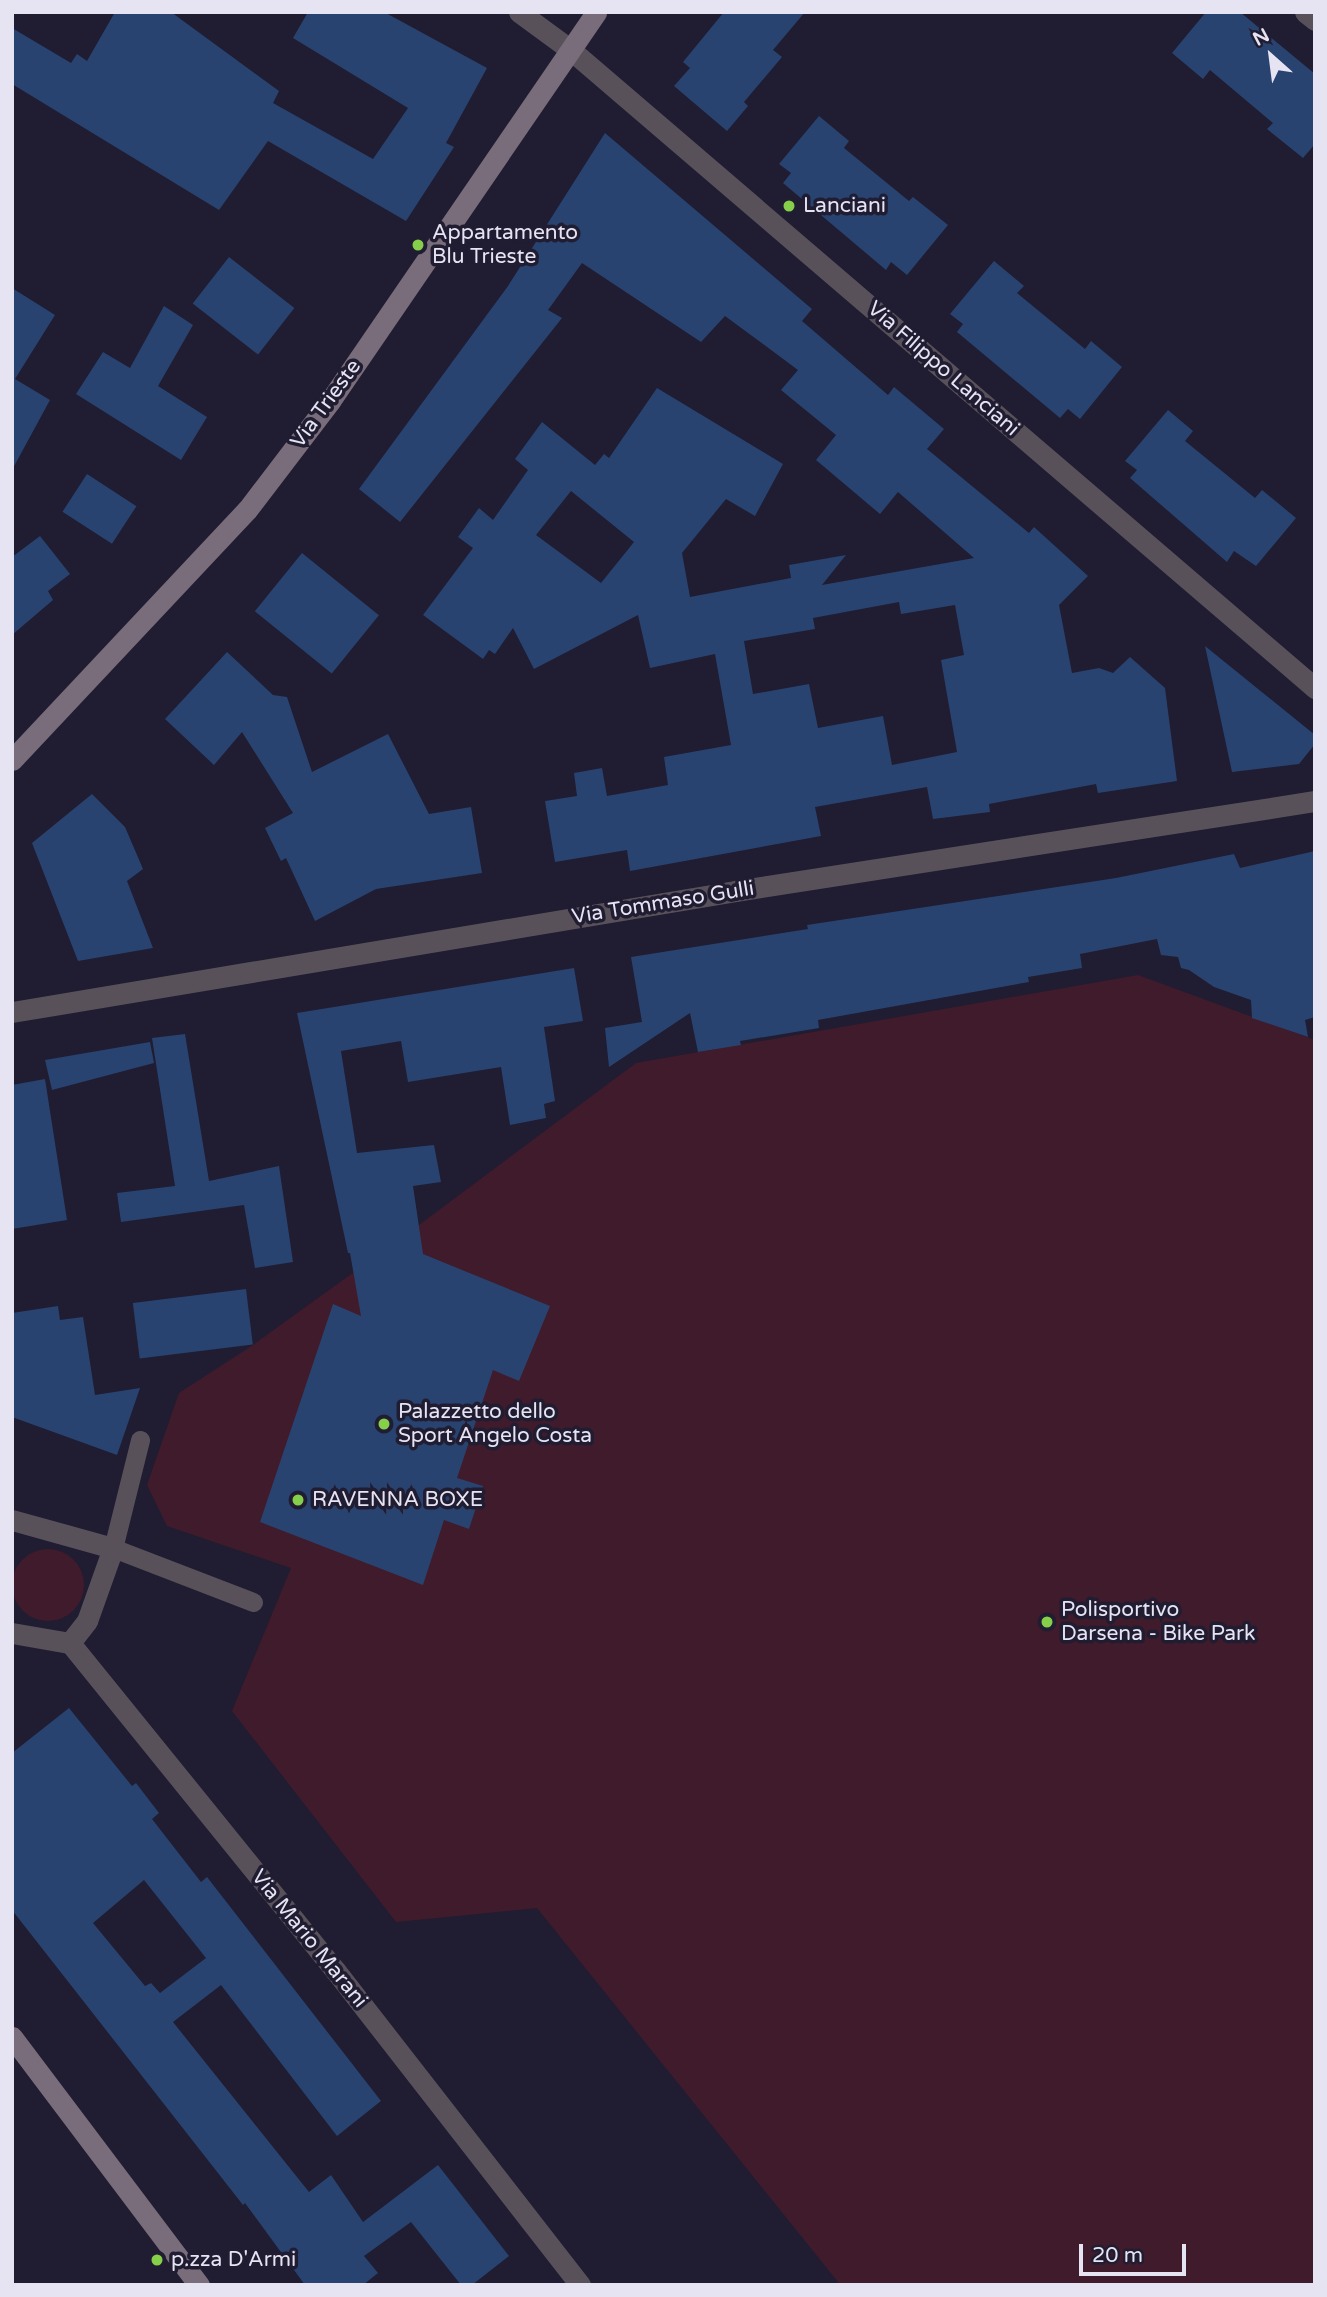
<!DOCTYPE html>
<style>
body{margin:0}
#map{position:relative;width:1327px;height:2297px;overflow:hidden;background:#201c31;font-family:"Varela Round",sans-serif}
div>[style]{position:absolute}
.green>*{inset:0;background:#401b2b}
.round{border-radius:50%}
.building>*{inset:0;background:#284370;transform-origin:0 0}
.lane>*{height:19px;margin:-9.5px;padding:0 9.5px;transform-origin:9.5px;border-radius:9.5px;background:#59515a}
.street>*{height:21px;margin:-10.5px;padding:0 10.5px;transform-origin:10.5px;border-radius:10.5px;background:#59515a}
.secondary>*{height:21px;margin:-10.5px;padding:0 10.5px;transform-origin:10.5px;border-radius:10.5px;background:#7a6d7b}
.dots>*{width:19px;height:19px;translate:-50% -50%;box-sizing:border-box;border:4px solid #201c31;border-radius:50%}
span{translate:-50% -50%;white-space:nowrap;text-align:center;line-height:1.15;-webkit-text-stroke:7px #201c31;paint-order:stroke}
.poi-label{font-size:21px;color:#e6e4f3}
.left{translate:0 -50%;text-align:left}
.street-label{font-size:21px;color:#e6e4f3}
.frame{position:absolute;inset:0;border:14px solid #e6e4f3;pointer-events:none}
.north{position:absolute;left:1236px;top:21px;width:70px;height:70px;-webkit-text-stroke:5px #201c31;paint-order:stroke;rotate:332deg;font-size:19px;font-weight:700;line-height:28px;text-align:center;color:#e6e4f3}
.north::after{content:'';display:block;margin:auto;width:24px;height:32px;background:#e6e4f3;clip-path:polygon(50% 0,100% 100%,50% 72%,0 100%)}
.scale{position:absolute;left:1079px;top:2244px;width:107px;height:32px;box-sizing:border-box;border:4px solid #e6e4f3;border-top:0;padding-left:9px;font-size:21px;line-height:24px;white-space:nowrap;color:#e6e4f3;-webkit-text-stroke:5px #201c31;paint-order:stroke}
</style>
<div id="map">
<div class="green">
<div style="clip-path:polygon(1138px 975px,1315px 1040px,1315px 2285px,837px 2285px,838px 2282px,537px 1908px,396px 1922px,232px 1711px,291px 1568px,167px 1526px,147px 1485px,179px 1393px,253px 1345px,419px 1225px,636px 1063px)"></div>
<div class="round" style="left:12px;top:1549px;width:72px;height:72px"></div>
</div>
<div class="building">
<div style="clip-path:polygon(115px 12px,171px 12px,279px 91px,273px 103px,373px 159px,408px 108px,293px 38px,308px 12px,384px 12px,487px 68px,446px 143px,454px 147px,406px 221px,268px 141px,219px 210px,12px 84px,12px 28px,71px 63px,77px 54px,87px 61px)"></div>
<div style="clip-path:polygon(724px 12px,805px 12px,773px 50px,782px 57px,744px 102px,748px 106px,727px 131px,674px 86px,690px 68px,683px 62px)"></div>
<div style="clip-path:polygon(1206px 12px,1240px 12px,1315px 74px,1315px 144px,1303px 158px,1267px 129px,1273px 123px,1210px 70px,1203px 79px,1172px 53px)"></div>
<div style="clip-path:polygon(819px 116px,849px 141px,844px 148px,909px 201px,913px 197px,948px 225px,907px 275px,891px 262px,886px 270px,783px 183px,791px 173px,779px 164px)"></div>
<div style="clip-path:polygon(evenodd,605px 133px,812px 309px,802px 321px,888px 395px,894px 387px,944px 429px,927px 449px,1029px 533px,1034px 527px,1088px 576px,1059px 605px,1072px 673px,1099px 668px,1113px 673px,1130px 657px,1165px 688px,1177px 781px,1098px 793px,1096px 784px,989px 804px,990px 812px,933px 819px,927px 787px,815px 807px,821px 836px,630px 871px,627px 850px,555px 862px,545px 801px,577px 796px,574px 773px,602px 768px,607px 796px,668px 785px,664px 757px,731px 745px,715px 654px,650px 668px,638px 615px,534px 669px,513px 628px,495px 654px,489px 650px,483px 659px,423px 615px,473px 548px,458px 537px,479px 508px,493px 520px,528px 470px,515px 459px,542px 422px,595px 465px,604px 454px,609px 458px,657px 388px,783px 464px,755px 516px,726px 499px,682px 553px,690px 597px,791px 578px,789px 565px,846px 555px,822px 585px,974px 558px,898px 492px,880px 514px,816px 460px,836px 435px,781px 390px,798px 370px,725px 316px,701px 342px,582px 263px,548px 310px,562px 318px,400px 522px,359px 489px,508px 286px,605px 133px,571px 491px,634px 542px,601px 583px,536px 535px,571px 491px,605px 133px,899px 602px,901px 614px,955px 605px,964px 655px,941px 660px,957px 752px,892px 765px,883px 716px,818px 728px,809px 684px,753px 694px,744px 641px,815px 629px,813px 618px,899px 602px)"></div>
<div style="left:229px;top:257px;width:83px;height:59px;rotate:38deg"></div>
<div style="clip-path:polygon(994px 261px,1024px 286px,1017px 293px,1085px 349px,1091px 341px,1122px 367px,1080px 419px,1068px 409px,1060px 418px,957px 332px,963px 324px,950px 314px)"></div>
<div style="clip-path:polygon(12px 288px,55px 315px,15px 379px,50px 400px,12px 470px)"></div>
<div style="clip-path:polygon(164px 306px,193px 325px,158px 386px,207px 417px,181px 460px,76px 394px,103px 352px,130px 368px)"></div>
<div style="clip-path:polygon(1168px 410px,1193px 431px,1185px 441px,1255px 498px,1262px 490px,1296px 518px,1256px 566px,1234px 551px,1227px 562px,1130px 478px,1137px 470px,1125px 461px)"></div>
<div style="left:87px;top:474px;width:59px;height:45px;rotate:33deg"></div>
<div style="clip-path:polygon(40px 536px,70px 574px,48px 591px,53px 600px,12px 635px,12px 557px)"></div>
<div style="left:302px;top:553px;width:99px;height:75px;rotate:39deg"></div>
<div style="clip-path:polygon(1205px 646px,1315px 735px,1315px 744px,1299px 764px,1232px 772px)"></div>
<div style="clip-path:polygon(227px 652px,273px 695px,287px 697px,312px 772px,388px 734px,429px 814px,471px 807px,482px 873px,376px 889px,315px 921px,286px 858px,281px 861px,265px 828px,293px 813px,242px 732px,214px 765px,165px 719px)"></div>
<div style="clip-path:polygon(92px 794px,125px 827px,143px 869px,127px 881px,153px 948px,78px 961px,32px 843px)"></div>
<div style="clip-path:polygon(1315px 851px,1315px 1017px,1305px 1020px,1308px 1037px,1252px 1018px,1251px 1000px,1214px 987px,1189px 970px,1181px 968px,1178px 957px,1161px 955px,1157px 939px,1080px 954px,1082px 968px,1028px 977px,1029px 982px,818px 1020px,819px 1028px,740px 1041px,741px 1045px,698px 1052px,690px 1013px,609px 1067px,605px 1028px,642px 1022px,631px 957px,808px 929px,807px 925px,1116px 878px,1234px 854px,1240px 868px)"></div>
<div style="clip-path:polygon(574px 968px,583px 1021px,544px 1027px,555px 1101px,544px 1104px,546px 1118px,510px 1125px,501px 1067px,408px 1082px,401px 1041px,341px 1051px,357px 1153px,434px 1145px,441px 1182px,413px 1186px,423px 1254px,550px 1306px,519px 1381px,493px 1370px,457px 1478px,483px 1486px,469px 1529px,444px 1520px,423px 1585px,260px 1522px,333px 1304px,361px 1316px,350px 1253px,348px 1253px,297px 1013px)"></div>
<div style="clip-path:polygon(185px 1034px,209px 1181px,279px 1166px,293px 1262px,255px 1268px,244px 1205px,121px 1222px,117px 1193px,175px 1186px,152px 1038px)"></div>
<div style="clip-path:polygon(150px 1042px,154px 1063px,52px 1090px,45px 1060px)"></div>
<div style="clip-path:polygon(45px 1079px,67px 1220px,12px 1229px,12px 1085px)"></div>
<div style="left:246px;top:1289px;width:56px;height:114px;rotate:83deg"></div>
<div style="clip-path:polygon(58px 1306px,60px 1320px,83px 1317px,95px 1395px,140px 1388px,117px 1455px,12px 1417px,12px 1313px)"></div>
<div style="clip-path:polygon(evenodd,69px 1708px,132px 1786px,136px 1783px,159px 1813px,152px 1819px,201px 1882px,207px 1877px,381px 2101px,337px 2136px,221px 1985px,173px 2022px,309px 2192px,331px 2175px,363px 2222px,438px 2165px,509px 2256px,472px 2285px,461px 2285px,411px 2222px,364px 2256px,378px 2273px,363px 2285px,305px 2285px,245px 2203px,243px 2205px,12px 1910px,12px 1753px,69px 1708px,144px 1880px,206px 1958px,160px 1993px,151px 1983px,145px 1986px,93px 1923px,144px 1880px)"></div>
</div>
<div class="lane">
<div style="left:140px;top:1440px;width:111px;rotate:104deg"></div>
<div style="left:113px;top:1548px;width:150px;rotate:21.1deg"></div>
</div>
<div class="street">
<div style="left:519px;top:12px;width:66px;rotate:36.3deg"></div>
<div style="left:572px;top:51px;width:979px;rotate:40.61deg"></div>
<div style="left:1305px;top:12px;width:13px;rotate:39deg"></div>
<div style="left:12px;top:1012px;width:733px;rotate:-9.5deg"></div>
<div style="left:735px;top:891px;width:587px;rotate:-8.82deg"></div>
<div style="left:12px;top:1520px;width:105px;rotate:15.5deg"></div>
<div style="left:113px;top:1548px;width:77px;rotate:109.6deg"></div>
<div style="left:87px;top:1621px;width:28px;rotate:128deg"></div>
<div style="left:12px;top:1633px;width:59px;rotate:9.8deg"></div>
<div style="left:70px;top:1643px;width:421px;rotate:51deg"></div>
<div style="left:335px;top:1970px;width:399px;rotate:52.1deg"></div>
</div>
<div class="secondary">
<div style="left:12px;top:760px;width:343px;rotate:-46.8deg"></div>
<div style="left:247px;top:510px;width:137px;rotate:-52.7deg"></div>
<div style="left:330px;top:401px;width:471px;rotate:-55.6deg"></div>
<div style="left:12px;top:2037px;width:311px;rotate:53deg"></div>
</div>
<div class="dots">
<div style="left:789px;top:206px;background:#86cf4b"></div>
<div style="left:418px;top:245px;background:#86cf4b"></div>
<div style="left:384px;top:1424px;background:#86cf4b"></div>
<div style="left:298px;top:1500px;background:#86cf4b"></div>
<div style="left:1047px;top:1622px;background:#86cf4b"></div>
<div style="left:157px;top:2260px;background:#86cf4b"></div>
</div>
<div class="poi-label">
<span class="left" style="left:803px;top:206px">Lanciani</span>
<span class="left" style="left:432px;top:245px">Appartamento<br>Blu Trieste</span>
<span class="left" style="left:398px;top:1424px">Palazzetto dello<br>Sport Angelo Costa</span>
<span class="left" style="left:312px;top:1500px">RAVENNA BOXE</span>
<span class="left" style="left:1061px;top:1622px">Polisportivo<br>Darsena - Bike Park</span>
<span class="left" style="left:171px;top:2260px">p.zza D'Armi</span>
</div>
<div class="street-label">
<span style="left:943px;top:369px;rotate:41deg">Via Filippo Lanciani</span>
<span style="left:326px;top:404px;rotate:-54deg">Via Trieste</span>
<span style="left:663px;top:903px;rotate:-9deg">Via Tommaso Gulli</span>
<span style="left:309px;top:1939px;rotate:51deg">Via Mario Marani</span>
</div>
<div class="frame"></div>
<div class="north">N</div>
<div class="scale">20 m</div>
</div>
